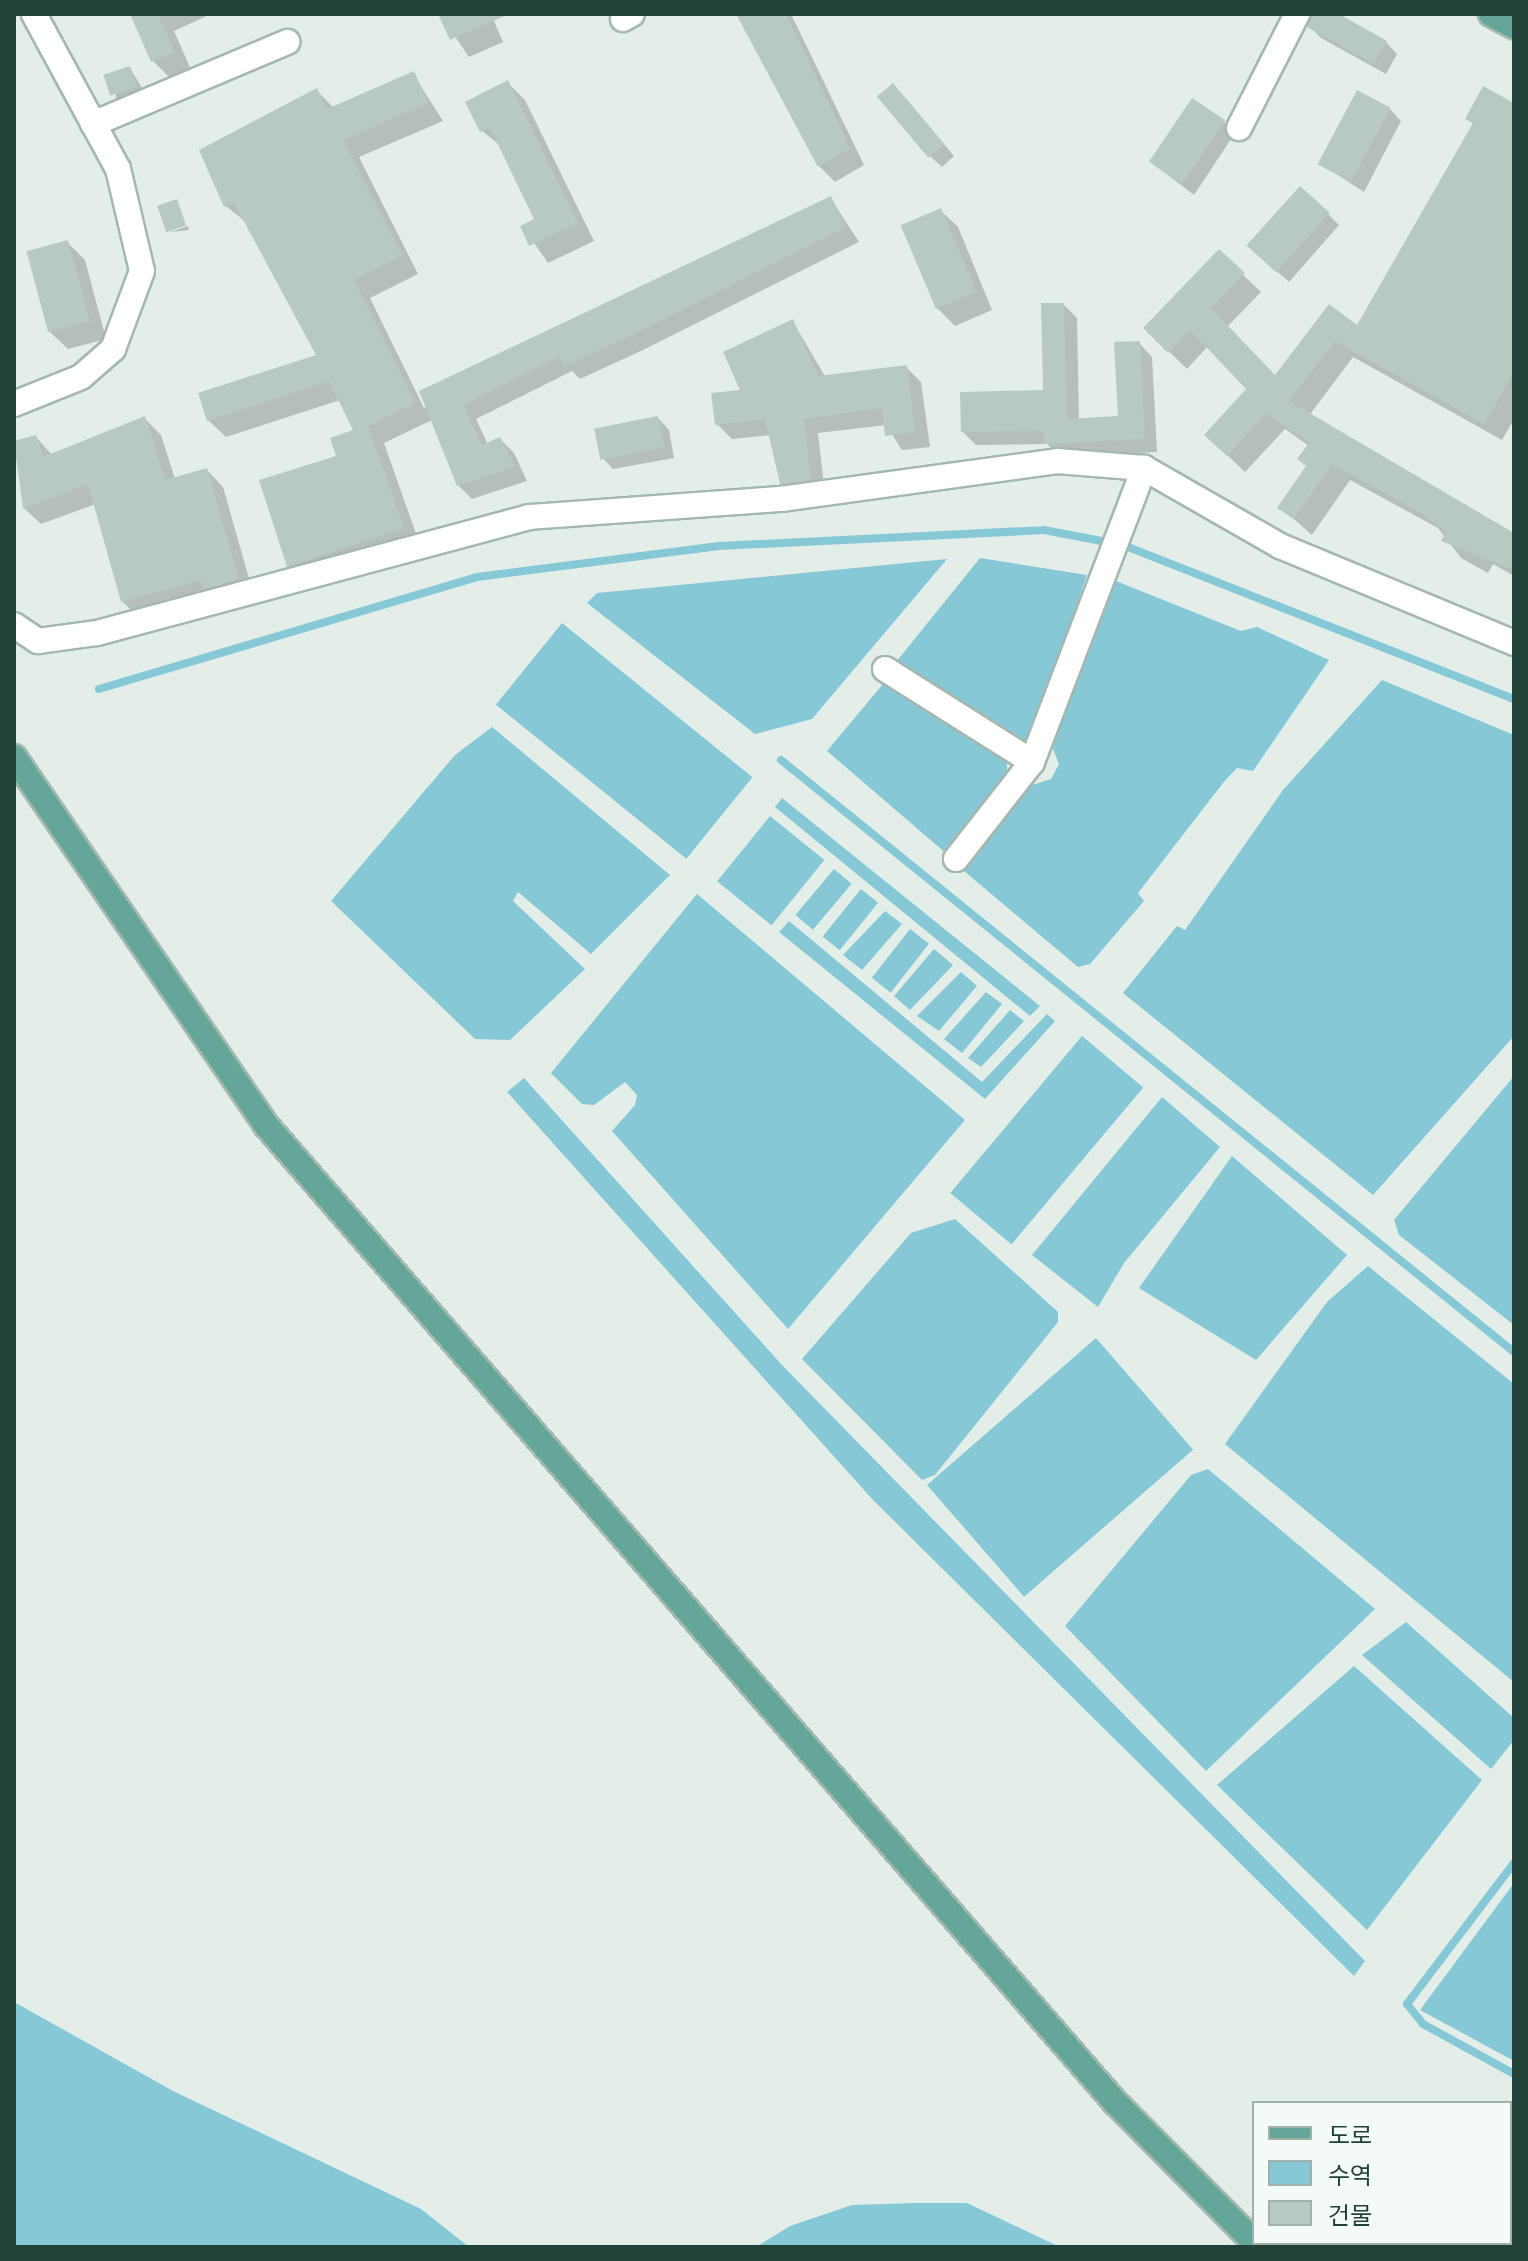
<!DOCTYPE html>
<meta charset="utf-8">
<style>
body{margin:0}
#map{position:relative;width:1528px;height:2261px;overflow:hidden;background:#e3eee9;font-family:"PT Sans Narrow","Noto Sans KR",sans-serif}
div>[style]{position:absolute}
.water>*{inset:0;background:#87c8d7;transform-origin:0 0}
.shadow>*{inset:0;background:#0003}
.stream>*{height:8px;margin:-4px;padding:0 4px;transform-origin:4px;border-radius:4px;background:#87c8d7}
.building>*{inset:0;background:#b8c9c2;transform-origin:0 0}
.roads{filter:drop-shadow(2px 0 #a5b7b1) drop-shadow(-2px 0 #a5b7b1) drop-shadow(0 2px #a5b7b1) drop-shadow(0 -2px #a5b7b1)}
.minor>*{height:24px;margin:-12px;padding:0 12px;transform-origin:12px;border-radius:12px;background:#fff}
.major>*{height:24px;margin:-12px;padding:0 12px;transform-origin:12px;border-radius:12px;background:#64a798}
span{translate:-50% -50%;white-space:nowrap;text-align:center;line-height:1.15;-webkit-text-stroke:7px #f4faf7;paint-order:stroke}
.frame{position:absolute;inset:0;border:16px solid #214139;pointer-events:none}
.legend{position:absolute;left:1252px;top:2101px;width:260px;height:144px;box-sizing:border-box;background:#f4faf7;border:2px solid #a0b0ab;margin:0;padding:10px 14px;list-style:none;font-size:24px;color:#214139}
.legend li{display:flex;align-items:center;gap:16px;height:40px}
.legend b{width:40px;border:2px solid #a0b0ab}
</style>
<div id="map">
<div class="water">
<div style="clip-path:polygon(980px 558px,1087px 575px,1032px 736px,1012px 748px,892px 667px)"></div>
<div style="clip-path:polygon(947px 559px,812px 719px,755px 734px,587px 603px,597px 593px)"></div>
<div style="clip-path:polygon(1111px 579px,1241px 631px,1257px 627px,1329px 660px,1253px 771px,1237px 768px,1223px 783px,1138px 893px,1144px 901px,1090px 964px,1078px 967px,958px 866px,1023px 788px,1051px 779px,1059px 764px,1049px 739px)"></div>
<div style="left:562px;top:623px;width:245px;height:105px;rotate:39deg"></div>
<div style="clip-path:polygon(888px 678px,1007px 760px,1007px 779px,948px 855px,827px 751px)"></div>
<div style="clip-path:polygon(1382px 680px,1514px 735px,1514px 1036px,1373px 1195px,1123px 993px,1177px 926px,1185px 930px,1283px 790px)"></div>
<div style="clip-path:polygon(492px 727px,670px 875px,591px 954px,518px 892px,513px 901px,585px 969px,510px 1040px,475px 1039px,331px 901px,455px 755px)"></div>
<div style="clip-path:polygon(782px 798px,1040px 1006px,1030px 1016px,775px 807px)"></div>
<div style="left:770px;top:816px;width:70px;height:84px;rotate:39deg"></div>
<div style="left:834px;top:869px;width:23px;height:60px;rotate:40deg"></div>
<div style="left:861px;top:889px;width:22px;height:61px;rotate:39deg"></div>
<div style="clip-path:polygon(697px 894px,965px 1120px,788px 1329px,612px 1131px,635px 1105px,637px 1095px,625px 1082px,594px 1105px,582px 1104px,551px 1073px)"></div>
<div style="clip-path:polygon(885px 911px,902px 924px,862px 970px,843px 955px)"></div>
<div style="clip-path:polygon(789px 921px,982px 1082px,1047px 1014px,1055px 1021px,985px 1099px,779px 932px)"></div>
<div style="left:910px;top:929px;width:24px;height:62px;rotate:38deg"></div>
<div style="clip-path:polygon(934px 949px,953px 965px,910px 1010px,894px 996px)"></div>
<div style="clip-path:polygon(961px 972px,977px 986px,939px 1031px,917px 1016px)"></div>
<div style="clip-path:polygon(986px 992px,1002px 1004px,962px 1053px,944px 1039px)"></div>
<div style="clip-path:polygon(1010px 1010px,1024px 1021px,981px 1067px,968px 1058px)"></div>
<div style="left:1082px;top:1036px;width:80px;height:205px;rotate:40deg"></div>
<div style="clip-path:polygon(1514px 1076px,1514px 1325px,1399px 1235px,1394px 1220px)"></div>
<div style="clip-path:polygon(524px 1078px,781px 1364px,1365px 1961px,1354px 1976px,873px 1500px,507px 1092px)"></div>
<div style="clip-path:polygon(1162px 1097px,1220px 1147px,1124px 1263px,1098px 1307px,1032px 1255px)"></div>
<div style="clip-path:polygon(1232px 1156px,1347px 1255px,1256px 1360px,1139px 1288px)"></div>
<div style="clip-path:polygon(955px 1219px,1058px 1312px,1058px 1322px,935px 1475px,922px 1480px,802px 1359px,911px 1233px)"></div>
<div style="clip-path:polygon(1368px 1266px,1514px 1384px,1514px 1682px,1225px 1444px,1327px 1302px)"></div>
<div style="left:1096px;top:1338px;width:148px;height:224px;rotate:49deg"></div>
<div style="clip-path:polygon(1208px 1469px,1375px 1609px,1206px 1771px,1065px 1626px,1191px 1475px)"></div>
<div style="clip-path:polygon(1406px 1622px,1514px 1718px,1514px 1740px,1491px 1769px,1362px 1655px)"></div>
<div style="clip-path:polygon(1354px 1666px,1482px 1780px,1367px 1930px,1217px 1785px)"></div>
<div style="clip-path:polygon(1514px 1883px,1514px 2061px,1420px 2010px)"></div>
<div style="clip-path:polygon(14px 2002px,175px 2092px,421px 2209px,469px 2247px,14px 2247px)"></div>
<div style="clip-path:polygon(915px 2203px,967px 2203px,1060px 2247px,756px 2247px,790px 2226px,852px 2205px)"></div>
</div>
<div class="shadow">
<div style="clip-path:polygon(133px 14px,211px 14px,174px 31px,192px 72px,172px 80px,153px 61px)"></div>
<div style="clip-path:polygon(440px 14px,491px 14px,503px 42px,469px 57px)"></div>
<div style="clip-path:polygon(738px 14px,791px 14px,864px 165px,835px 182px,819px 166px)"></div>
<div style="clip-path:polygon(1317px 14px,1335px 14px,1386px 42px,1397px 54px,1386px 74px,1321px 38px,1310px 27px)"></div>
<div style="clip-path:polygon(130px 68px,148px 98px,126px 108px,115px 96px)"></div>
<div style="clip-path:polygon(413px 74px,443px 121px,359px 157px,418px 274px,370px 298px,424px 408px,831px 199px,859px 242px,643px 350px,580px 379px,572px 371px,476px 419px,488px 445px,500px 439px,514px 453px,527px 481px,472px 499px,458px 485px,432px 420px,384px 443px,420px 545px,306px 583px,288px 566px,356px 431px,340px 400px,226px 437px,208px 420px,319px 356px,246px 222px,226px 206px,316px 90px,334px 108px)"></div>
<div style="clip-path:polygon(508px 83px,525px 100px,594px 241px,548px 263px,523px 227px,537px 220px,502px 147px,482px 131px)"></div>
<div style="clip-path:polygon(904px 97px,954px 156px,942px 167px,930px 156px)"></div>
<div style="clip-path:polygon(1514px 105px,1514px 419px,1502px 440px,1353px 357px,1308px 417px,1514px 536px,1514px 576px,1493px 564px,1488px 573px,1461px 558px,1438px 528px,1350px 480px,1312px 535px,1280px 507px,1308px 467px,1309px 446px,1285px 429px,1245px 472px,1224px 452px,1248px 389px,1208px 346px,1187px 369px,1145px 328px,1219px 252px,1261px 292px,1227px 327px,1276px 378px,1330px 307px,1358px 328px,1474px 125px,1468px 118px)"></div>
<div style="clip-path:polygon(1390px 109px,1401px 121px,1364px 192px,1321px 164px)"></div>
<div style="clip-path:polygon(1224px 122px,1235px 133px,1194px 195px,1152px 163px)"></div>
<div style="clip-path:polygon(940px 210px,958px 227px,992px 310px,955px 326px,937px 308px)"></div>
<div style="clip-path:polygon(1328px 214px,1339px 225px,1289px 282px,1261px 257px)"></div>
<div style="clip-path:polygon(188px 226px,189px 230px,170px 232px)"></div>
<div style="clip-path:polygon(67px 242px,85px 260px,106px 339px,68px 349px,50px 332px)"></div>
<div style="clip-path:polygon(1064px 305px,1077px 318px,1079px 420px,1120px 418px,1139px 343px,1152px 357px,1157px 452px,1060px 457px,1047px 444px,976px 445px,963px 432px,1045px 392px)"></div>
<div style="clip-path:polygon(793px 322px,826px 378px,906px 367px,921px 382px,930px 447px,902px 450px,886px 425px,818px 433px,825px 494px,797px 498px,781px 483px,771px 435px,732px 439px,717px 424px)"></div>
<div style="clip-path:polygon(658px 418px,669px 430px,674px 458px,613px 469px,602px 457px)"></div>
<div style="clip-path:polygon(145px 419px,161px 435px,175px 479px,207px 470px,223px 487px,254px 596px,139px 618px,122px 601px,96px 504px,41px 524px,24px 508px,14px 443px,36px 437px,52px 455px)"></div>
</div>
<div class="stream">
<div style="left:99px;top:689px;width:394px;rotate:-16.5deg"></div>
<div style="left:477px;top:577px;width:244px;rotate:-7.3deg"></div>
<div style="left:719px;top:546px;width:325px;rotate:-2.8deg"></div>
<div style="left:1044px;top:530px;width:80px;rotate:10.8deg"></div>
<div style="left:1123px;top:545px;width:420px;rotate:21.5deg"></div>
<div style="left:781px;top:760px;width:942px;rotate:38.93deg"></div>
<div style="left:1514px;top:1863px;width:177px;rotate:127.2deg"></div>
<div style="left:1407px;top:2004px;width:26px;rotate:51deg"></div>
<div style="left:1423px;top:2024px;width:104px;rotate:28.8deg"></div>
</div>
<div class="building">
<div style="clip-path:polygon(130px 14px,158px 14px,175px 53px,151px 62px)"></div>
<div style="clip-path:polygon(438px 14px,509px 14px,450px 40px)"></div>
<div style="clip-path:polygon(736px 14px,786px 14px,850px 148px,818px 167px)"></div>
<div style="clip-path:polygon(1312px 14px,1339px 14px,1387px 41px,1374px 64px,1307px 27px)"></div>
<div style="left:130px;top:66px;width:22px;height:28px;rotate:72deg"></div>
<div style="clip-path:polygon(414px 71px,428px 103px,343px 140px,402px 256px,354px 280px,415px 403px,368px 426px,404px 528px,287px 567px,259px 480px,336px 456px,330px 438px,353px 430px,329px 381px,207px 421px,198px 393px,316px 355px,234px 203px,224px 207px,199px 150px,317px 88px,327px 109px)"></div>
<div style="clip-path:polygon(508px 80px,578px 223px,529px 246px,520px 226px,534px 219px,490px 128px,480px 132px,465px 102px)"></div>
<div style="left:893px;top:83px;width:80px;height:21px;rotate:50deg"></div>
<div style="clip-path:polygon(1483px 86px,1514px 103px,1514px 372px,1484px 424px,1335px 341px,1289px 401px,1514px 533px,1514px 570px,1441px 541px,1446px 532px,1418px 511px,1332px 464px,1294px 519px,1277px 508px,1306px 466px,1297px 459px,1309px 443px,1266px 413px,1227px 456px,1204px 435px,1246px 389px,1190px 330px,1168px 353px,1143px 328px,1219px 249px,1245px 273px,1211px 308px,1275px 375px,1329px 304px,1357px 325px,1473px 123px,1465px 119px)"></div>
<div style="left:1357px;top:90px;width:38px;height:84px;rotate:28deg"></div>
<div style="left:1192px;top:98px;width:40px;height:77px;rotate:34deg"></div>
<div style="left:1300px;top:186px;width:40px;height:80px;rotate:42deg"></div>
<div style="clip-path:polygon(831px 196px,846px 227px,629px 337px,564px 366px,560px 356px,463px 405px,482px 445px,500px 437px,515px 467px,457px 486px,419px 391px)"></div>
<div style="left:177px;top:199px;width:28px;height:21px;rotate:71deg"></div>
<div style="left:941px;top:208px;width:91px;height:44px;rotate:67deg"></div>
<div style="left:68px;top:240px;width:84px;height:43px;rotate:75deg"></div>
<div style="clip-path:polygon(1041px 303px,1064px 303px,1067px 419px,1118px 416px,1114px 342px,1140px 341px,1145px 439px,1044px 444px,1044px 431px,961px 432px,960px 392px,1043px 390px)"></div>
<div style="clip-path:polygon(793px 319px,818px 376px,907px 365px,915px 432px,885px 436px,882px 408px,804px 419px,811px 480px,780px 484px,765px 419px,715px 425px,711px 393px,740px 390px,723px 352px)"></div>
<div style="clip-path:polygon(145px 416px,165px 480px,207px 468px,239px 579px,204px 589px,201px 580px,121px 602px,88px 484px,23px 509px,14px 441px,36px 435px,43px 457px)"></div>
<div style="left:658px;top:416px;width:32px;height:65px;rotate:79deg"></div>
</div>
<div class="roads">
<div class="minor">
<div style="left:623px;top:19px;width:10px;rotate:-29deg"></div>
<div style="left:93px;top:124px;width:211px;rotate:-22.9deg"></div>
<div style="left:1239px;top:128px;width:128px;rotate:-63deg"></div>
<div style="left:14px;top:404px;width:72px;rotate:-21.9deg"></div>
<div style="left:81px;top:377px;width:43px;rotate:-41.2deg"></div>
<div style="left:113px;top:349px;width:83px;rotate:-69.6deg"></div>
<div style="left:142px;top:271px;width:105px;rotate:-103.2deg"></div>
<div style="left:118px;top:169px;width:176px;rotate:-118.5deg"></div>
<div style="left:14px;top:625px;width:29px;rotate:34deg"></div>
<div style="left:38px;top:641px;width:60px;rotate:-7.7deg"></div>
<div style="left:97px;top:633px;width:447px;rotate:-15deg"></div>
<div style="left:529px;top:517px;width:253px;rotate:-4.1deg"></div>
<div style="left:781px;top:499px;width:279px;rotate:-7.8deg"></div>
<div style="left:1057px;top:461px;width:87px;rotate:4.6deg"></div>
<div style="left:1144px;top:468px;width:157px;rotate:29.8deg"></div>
<div style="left:1280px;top:546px;width:253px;rotate:22.5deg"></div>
<div style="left:885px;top:669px;width:174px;rotate:32.3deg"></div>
<div style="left:956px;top:859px;width:123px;rotate:-51.9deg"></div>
<div style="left:1032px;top:762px;width:315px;rotate:-69.1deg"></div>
</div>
<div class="major">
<div style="left:1491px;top:14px;width:26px;rotate:28deg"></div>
<div style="left:14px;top:757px;width:445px;rotate:55.6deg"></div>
<div style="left:265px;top:1124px;width:1296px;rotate:49.01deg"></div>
<div style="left:1115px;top:2102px;width:197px;rotate:45.2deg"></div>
</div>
</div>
<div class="frame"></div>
<ul class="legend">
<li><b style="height:10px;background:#64a798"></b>도로</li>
<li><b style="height:22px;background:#87c8d7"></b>수역</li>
<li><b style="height:22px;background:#b8c9c2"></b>건물</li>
</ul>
</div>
